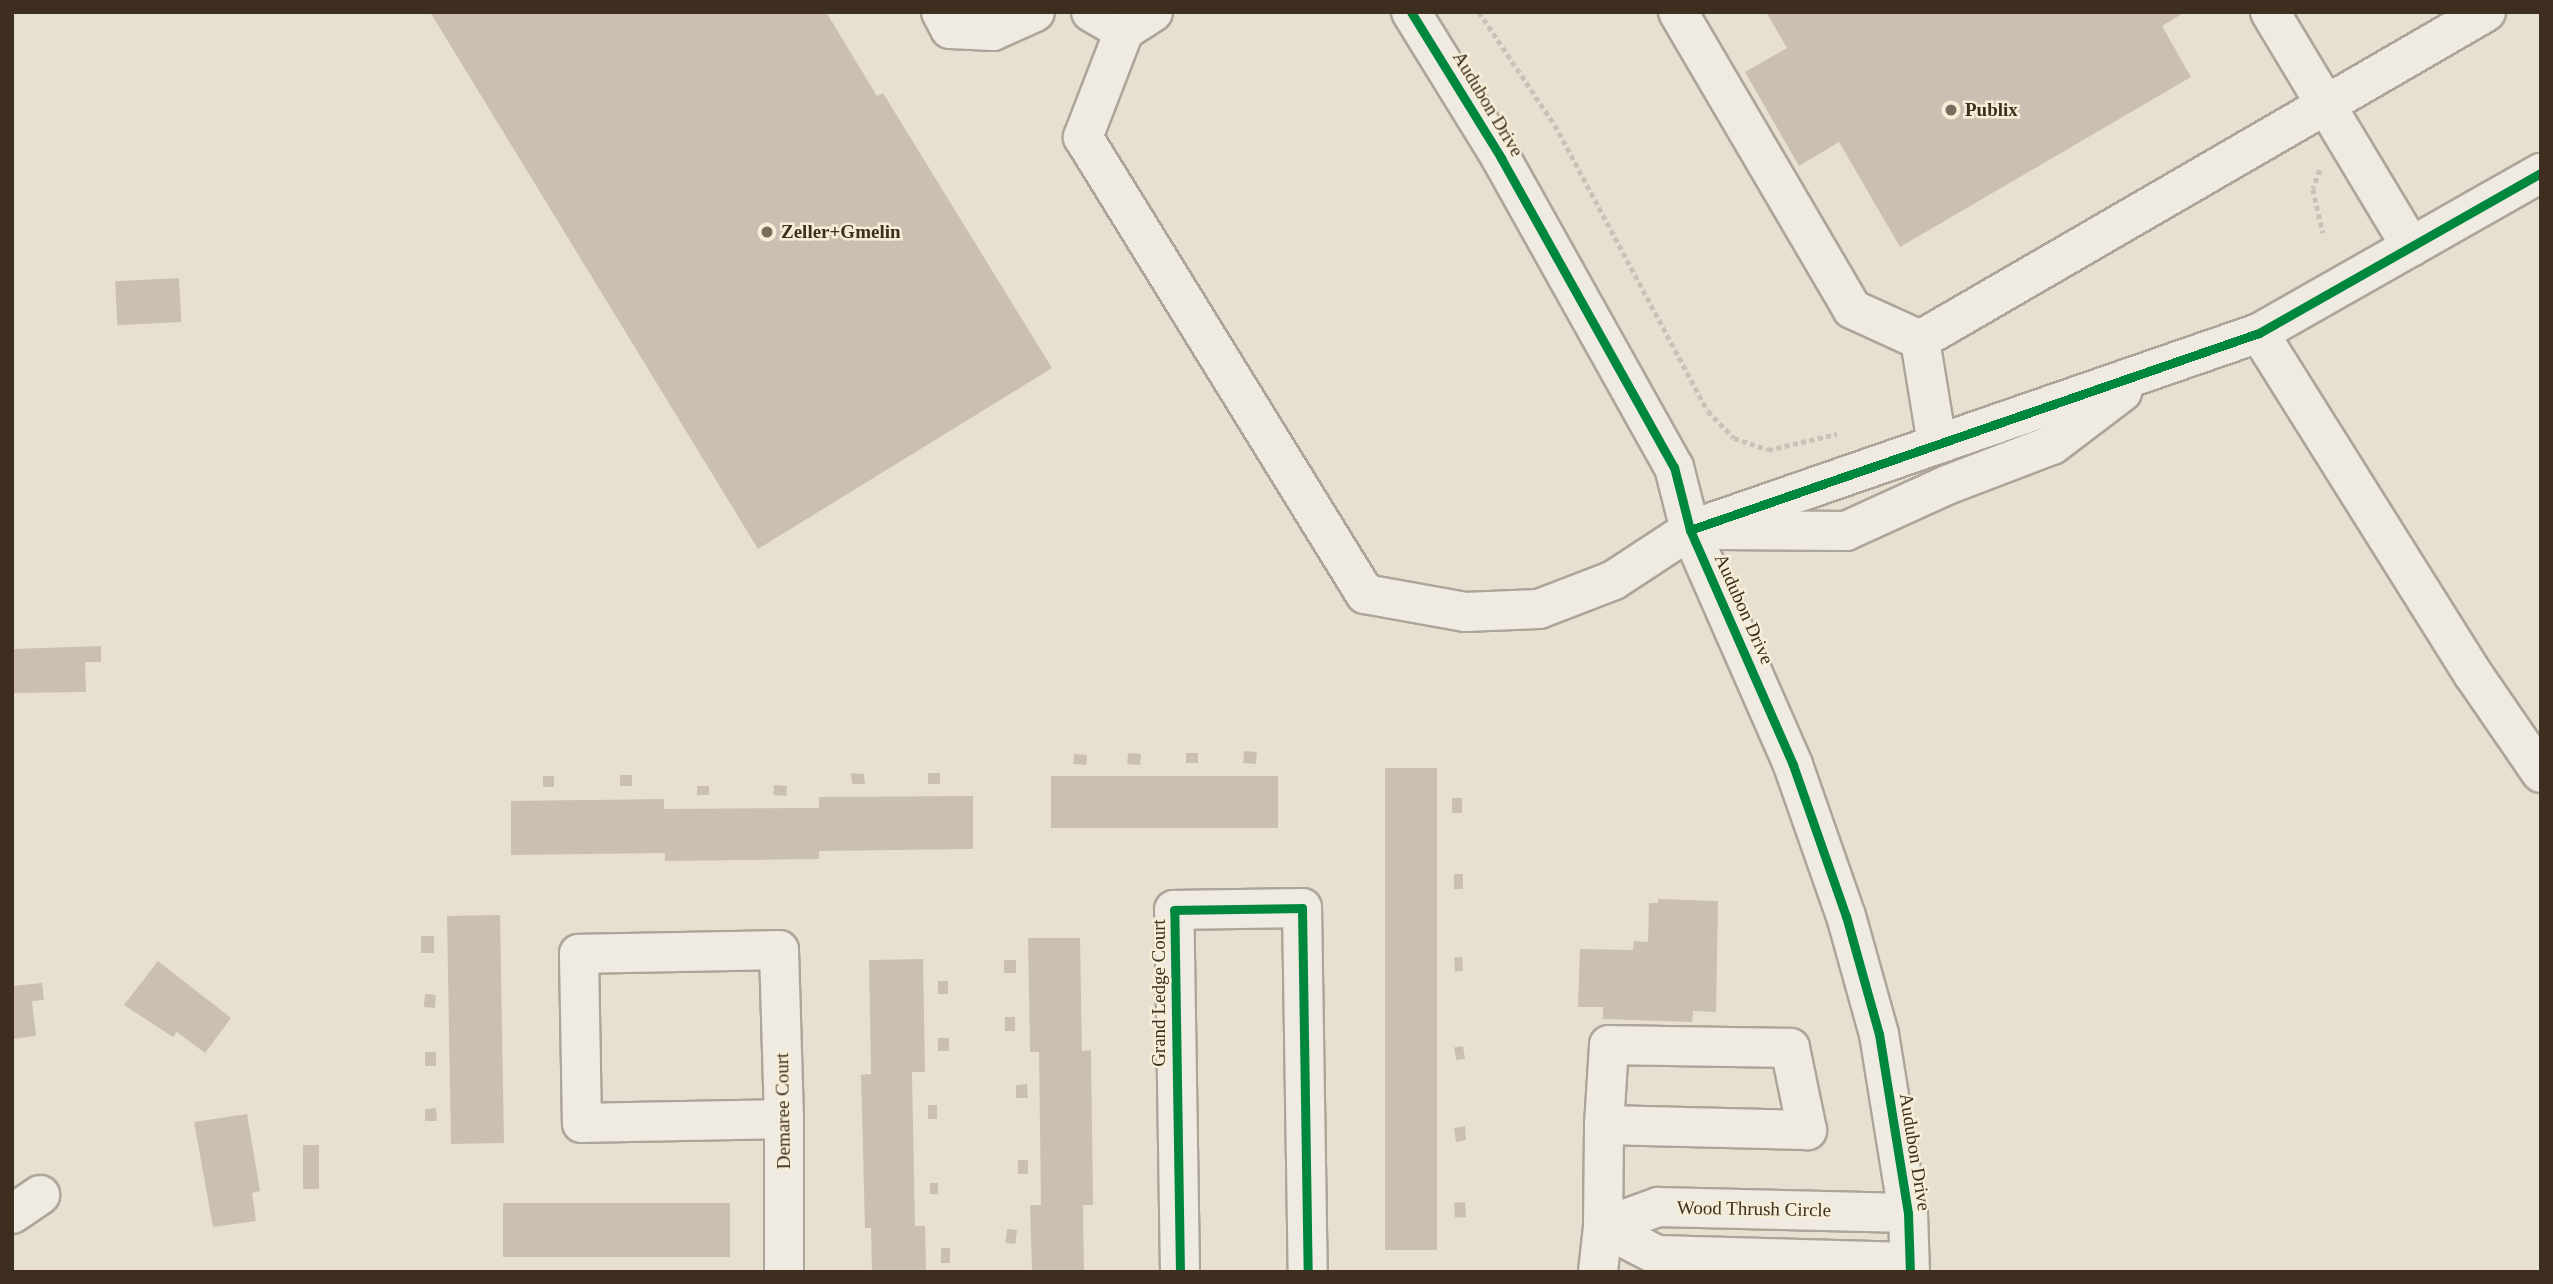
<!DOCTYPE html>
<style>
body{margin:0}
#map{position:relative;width:2553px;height:1284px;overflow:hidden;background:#e7e0d1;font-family:"Times New Roman",serif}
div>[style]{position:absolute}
.building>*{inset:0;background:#cbbfb2;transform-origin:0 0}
.path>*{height:4.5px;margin-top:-2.25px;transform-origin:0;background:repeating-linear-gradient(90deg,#c8c2b9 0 5px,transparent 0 8.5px)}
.roads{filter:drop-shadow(2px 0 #ada599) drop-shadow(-2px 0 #ada599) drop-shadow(0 2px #ada599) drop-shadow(0 -2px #ada599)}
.minor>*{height:38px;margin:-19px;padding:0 19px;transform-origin:19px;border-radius:19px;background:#efebe3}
.cycleway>*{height:9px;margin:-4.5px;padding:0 4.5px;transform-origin:4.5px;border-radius:4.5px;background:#00873e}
.dots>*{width:19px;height:19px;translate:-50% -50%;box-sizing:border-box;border:4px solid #f7eed8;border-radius:50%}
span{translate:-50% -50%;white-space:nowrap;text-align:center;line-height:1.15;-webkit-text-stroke:5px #f7eed8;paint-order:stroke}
.street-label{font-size:19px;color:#3d2e20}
.poi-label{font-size:19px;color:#3d2e20;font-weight:700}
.left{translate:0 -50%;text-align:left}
.frame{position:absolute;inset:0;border:14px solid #3d2e20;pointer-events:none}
</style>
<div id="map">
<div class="building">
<div style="clip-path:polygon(430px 12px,826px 12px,877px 96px,883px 93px,1052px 368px,758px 549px)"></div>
<div style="clip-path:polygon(1766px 12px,2185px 12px,2162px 26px,2191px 77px,1900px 247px,1839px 142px,1799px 166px,1745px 72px,1787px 48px)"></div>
<div style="left:179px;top:278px;width:44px;height:64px;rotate:87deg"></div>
<div style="clip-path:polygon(101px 646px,101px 662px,85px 662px,86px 692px,14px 693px,13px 649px)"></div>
<div style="left:1244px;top:751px;width:13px;height:12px;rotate:4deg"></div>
<div style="left:1128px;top:753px;width:13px;height:11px;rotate:4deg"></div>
<div style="left:1186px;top:753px;width:12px;height:10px"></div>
<div style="left:1074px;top:754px;width:13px;height:10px;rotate:4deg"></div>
<div style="left:1385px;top:768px;width:52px;height:482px"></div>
<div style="clip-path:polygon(851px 773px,864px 774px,865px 784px,852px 784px)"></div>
<div style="left:928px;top:773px;width:12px;height:11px"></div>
<div style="left:620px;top:775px;width:12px;height:11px"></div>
<div style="left:543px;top:776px;width:11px;height:11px"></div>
<div style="left:1278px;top:776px;width:52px;height:227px;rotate:90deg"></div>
<div style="left:774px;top:785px;width:13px;height:10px;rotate:4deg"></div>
<div style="left:697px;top:786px;width:12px;height:9px"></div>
<div style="clip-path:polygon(973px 796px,973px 849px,819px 851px,819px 859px,665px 861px,665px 853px,511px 855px,511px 801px,664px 799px,664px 809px,819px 808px,819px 797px)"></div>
<div style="left:1452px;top:798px;width:10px;height:15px"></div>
<div style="left:1454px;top:874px;width:9px;height:15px"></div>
<div style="clip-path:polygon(1658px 899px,1718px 901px,1716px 1012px,1693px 1011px,1692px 1022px,1603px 1019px,1603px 1007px,1578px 1007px,1580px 949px,1633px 950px,1634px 941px,1648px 942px,1649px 903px,1658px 903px)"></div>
<div style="left:500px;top:915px;width:228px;height:53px;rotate:89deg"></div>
<div style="left:421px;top:936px;width:13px;height:17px"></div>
<div style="clip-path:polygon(1028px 938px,1080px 938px,1082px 1051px,1091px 1050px,1093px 1205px,1083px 1205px,1084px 1272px,1032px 1272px,1030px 1205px,1041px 1205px,1039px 1052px,1030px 1052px)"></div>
<div style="left:1462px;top:957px;width:14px;height:8px;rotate:86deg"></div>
<div style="clip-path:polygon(923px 959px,925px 1072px,912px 1072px,915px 1226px,925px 1226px,926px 1272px,872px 1272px,871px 1228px,865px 1228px,861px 1075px,871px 1074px,869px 960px)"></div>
<div style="left:1004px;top:960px;width:12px;height:13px"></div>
<div style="clip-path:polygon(158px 961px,231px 1018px,205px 1053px,177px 1032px,173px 1037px,124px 1005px)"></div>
<div style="left:938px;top:981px;width:10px;height:13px"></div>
<div style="clip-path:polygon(42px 983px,44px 1000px,32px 1001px,36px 1036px,12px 1039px,12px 986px)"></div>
<div style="left:425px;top:994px;width:11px;height:13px;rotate:5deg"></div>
<div style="left:1005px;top:1017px;width:10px;height:14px"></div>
<div style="left:938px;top:1038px;width:11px;height:13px"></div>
<div style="left:1463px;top:1046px;width:13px;height:9px;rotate:81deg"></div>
<div style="left:425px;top:1052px;width:11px;height:14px"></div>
<div style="clip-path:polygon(1027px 1084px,1028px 1098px,1016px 1098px,1016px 1085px)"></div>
<div style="left:928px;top:1105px;width:9px;height:14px"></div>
<div style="clip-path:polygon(436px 1108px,437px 1121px,425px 1121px,425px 1109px)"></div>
<div style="clip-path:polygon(247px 1114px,260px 1191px,252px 1193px,256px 1221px,213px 1227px,194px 1122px)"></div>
<div style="clip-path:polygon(1465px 1126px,1466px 1140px,1456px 1142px,1454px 1128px)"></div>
<div style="left:303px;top:1145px;width:16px;height:44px"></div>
<div style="left:1018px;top:1160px;width:10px;height:14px"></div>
<div style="left:930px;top:1183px;width:8px;height:11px"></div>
<div style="left:1465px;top:1202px;width:15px;height:11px;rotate:86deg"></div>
<div style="left:730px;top:1203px;width:54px;height:227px;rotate:90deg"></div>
<div style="left:1007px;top:1229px;width:10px;height:14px;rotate:6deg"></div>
<div style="left:941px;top:1248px;width:9px;height:15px"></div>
</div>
<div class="path">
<div style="left:1479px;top:12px;width:136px;rotate:56.1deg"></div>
<div style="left:1555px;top:125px;width:324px;rotate:61.9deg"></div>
<div style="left:1708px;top:411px;width:37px;rotate:46deg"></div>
<div style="left:1734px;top:438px;width:36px;rotate:19deg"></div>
<div style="left:1768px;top:450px;width:71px;rotate:-13.1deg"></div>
<div style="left:2320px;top:170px;width:20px;rotate:110deg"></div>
<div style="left:2313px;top:189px;width:45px;rotate:77.2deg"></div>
</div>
<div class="roads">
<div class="minor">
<div style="left:941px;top:12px;width:19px;rotate:62deg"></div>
<div style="left:950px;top:29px;width:43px;rotate:2.7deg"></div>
<div style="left:993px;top:31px;width:46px;rotate:-24.3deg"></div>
<div style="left:1091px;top:12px;width:38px;rotate:30deg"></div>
<div style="left:1153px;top:12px;width:35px;rotate:147deg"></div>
<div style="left:1124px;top:31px;width:114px;rotate:111.1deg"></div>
<div style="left:1083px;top:137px;width:537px;rotate:58.32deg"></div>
<div style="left:1365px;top:594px;width:102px;rotate:10.2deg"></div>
<div style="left:1465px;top:612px;width:74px;rotate:-2.3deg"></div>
<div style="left:1539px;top:609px;width:80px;rotate:-21.1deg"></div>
<div style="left:1614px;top:580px;width:91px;rotate:-33.3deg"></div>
<div style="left:1690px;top:530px;width:602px;rotate:-19.1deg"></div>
<div style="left:2259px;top:333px;width:324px;rotate:-29.6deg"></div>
<div style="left:1411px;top:12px;width:172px;rotate:58.3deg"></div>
<div style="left:1501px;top:158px;width:354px;rotate:60.8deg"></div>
<div style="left:1674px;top:467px;width:65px;rotate:75.7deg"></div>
<div style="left:1690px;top:530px;width:257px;rotate:66.3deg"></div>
<div style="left:1793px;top:765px;width:160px;rotate:70.7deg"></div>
<div style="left:1846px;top:916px;width:123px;rotate:74.4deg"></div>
<div style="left:1879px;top:1034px;width:181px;rotate:80.8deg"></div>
<div style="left:1908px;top:1213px;width:59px;rotate:88.1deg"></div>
<div style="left:1678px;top:12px;width:344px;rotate:59.6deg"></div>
<div style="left:1852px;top:309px;width:75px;rotate:24.5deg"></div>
<div style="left:1920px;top:340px;width:105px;rotate:80.7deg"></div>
<div style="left:2270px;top:12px;width:274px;rotate:59deg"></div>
<div style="left:2259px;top:333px;width:403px;rotate:57.9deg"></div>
<div style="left:2473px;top:674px;width:120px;rotate:55.5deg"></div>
<div style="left:1920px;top:340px;width:654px;rotate:-30.09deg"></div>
<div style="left:1721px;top:530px;width:125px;rotate:0.5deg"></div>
<div style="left:1846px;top:531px;width:111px;rotate:-24.5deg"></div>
<div style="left:1947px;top:485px;width:112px;rotate:-20.9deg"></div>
<div style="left:2052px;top:445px;width:88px;rotate:-37.1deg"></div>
<div style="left:12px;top:1214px;width:34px;rotate:-34deg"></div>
<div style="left:1603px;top:1227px;width:61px;rotate:27.4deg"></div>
<div style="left:1657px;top:1255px;width:252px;rotate:1.6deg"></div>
<div style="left:1603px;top:1227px;width:59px;rotate:-20deg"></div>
<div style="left:1658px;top:1207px;width:250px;rotate:1.4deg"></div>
<div style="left:784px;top:1272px;width:153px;rotate:-90deg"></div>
<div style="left:784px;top:1119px;width:169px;rotate:-91.7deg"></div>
<div style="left:779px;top:950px;width:200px;rotate:178.9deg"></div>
<div style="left:579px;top:954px;width:169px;rotate:89deg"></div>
<div style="left:582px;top:1123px;width:202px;rotate:-1.1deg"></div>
<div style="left:1180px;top:1272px;width:362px;rotate:-90.9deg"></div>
<div style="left:1174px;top:910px;width:128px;rotate:-0.9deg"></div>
<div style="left:1302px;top:908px;width:364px;rotate:89.1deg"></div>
<div style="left:1598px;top:1272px;width:45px;rotate:-83.7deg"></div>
<div style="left:1603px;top:1227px;width:102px;rotate:-89.4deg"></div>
<div style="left:1604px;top:1125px;width:80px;rotate:-86.4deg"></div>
<div style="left:1609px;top:1045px;width:181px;rotate:0.9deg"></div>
<div style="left:1790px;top:1048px;width:84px;rotate:78.3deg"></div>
<div style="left:1807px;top:1130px;width:203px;rotate:-178.6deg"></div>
</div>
</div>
<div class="cycleway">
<div style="left:1411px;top:12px;width:172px;rotate:58.3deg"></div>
<div style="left:1501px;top:158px;width:354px;rotate:60.8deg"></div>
<div style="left:1674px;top:467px;width:65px;rotate:75.7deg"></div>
<div style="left:1690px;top:530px;width:257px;rotate:66.3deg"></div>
<div style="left:1793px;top:765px;width:160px;rotate:70.7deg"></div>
<div style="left:1846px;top:916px;width:123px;rotate:74.4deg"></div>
<div style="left:1879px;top:1034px;width:181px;rotate:80.8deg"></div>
<div style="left:1908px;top:1213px;width:59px;rotate:88.1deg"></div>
<div style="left:1690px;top:530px;width:602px;rotate:-19.1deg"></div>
<div style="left:2259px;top:333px;width:324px;rotate:-29.6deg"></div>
<div style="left:1180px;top:1272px;width:362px;rotate:-90.9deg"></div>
<div style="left:1174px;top:910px;width:128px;rotate:-0.9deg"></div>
<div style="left:1302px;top:908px;width:364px;rotate:89.1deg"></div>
</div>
<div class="dots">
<div style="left:1951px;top:110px;background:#786c5e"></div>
<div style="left:767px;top:232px;background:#786c5e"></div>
</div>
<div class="street-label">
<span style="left:1488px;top:104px;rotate:59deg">Audubon Drive</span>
<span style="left:1744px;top:609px;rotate:66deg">Audubon Drive</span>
<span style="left:1159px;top:993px;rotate:-90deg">Grand Ledge Court</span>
<span style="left:783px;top:1111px;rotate:-91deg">Demaree Court</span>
<span style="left:1915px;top:1152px;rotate:81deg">Audubon Drive</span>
<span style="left:1754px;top:1209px;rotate:1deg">Wood Thrush Circle</span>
</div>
<div class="poi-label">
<span class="left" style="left:1965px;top:110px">Publix</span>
<span class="left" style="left:781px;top:232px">Zeller+Gmelin</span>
</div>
<div class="frame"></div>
</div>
